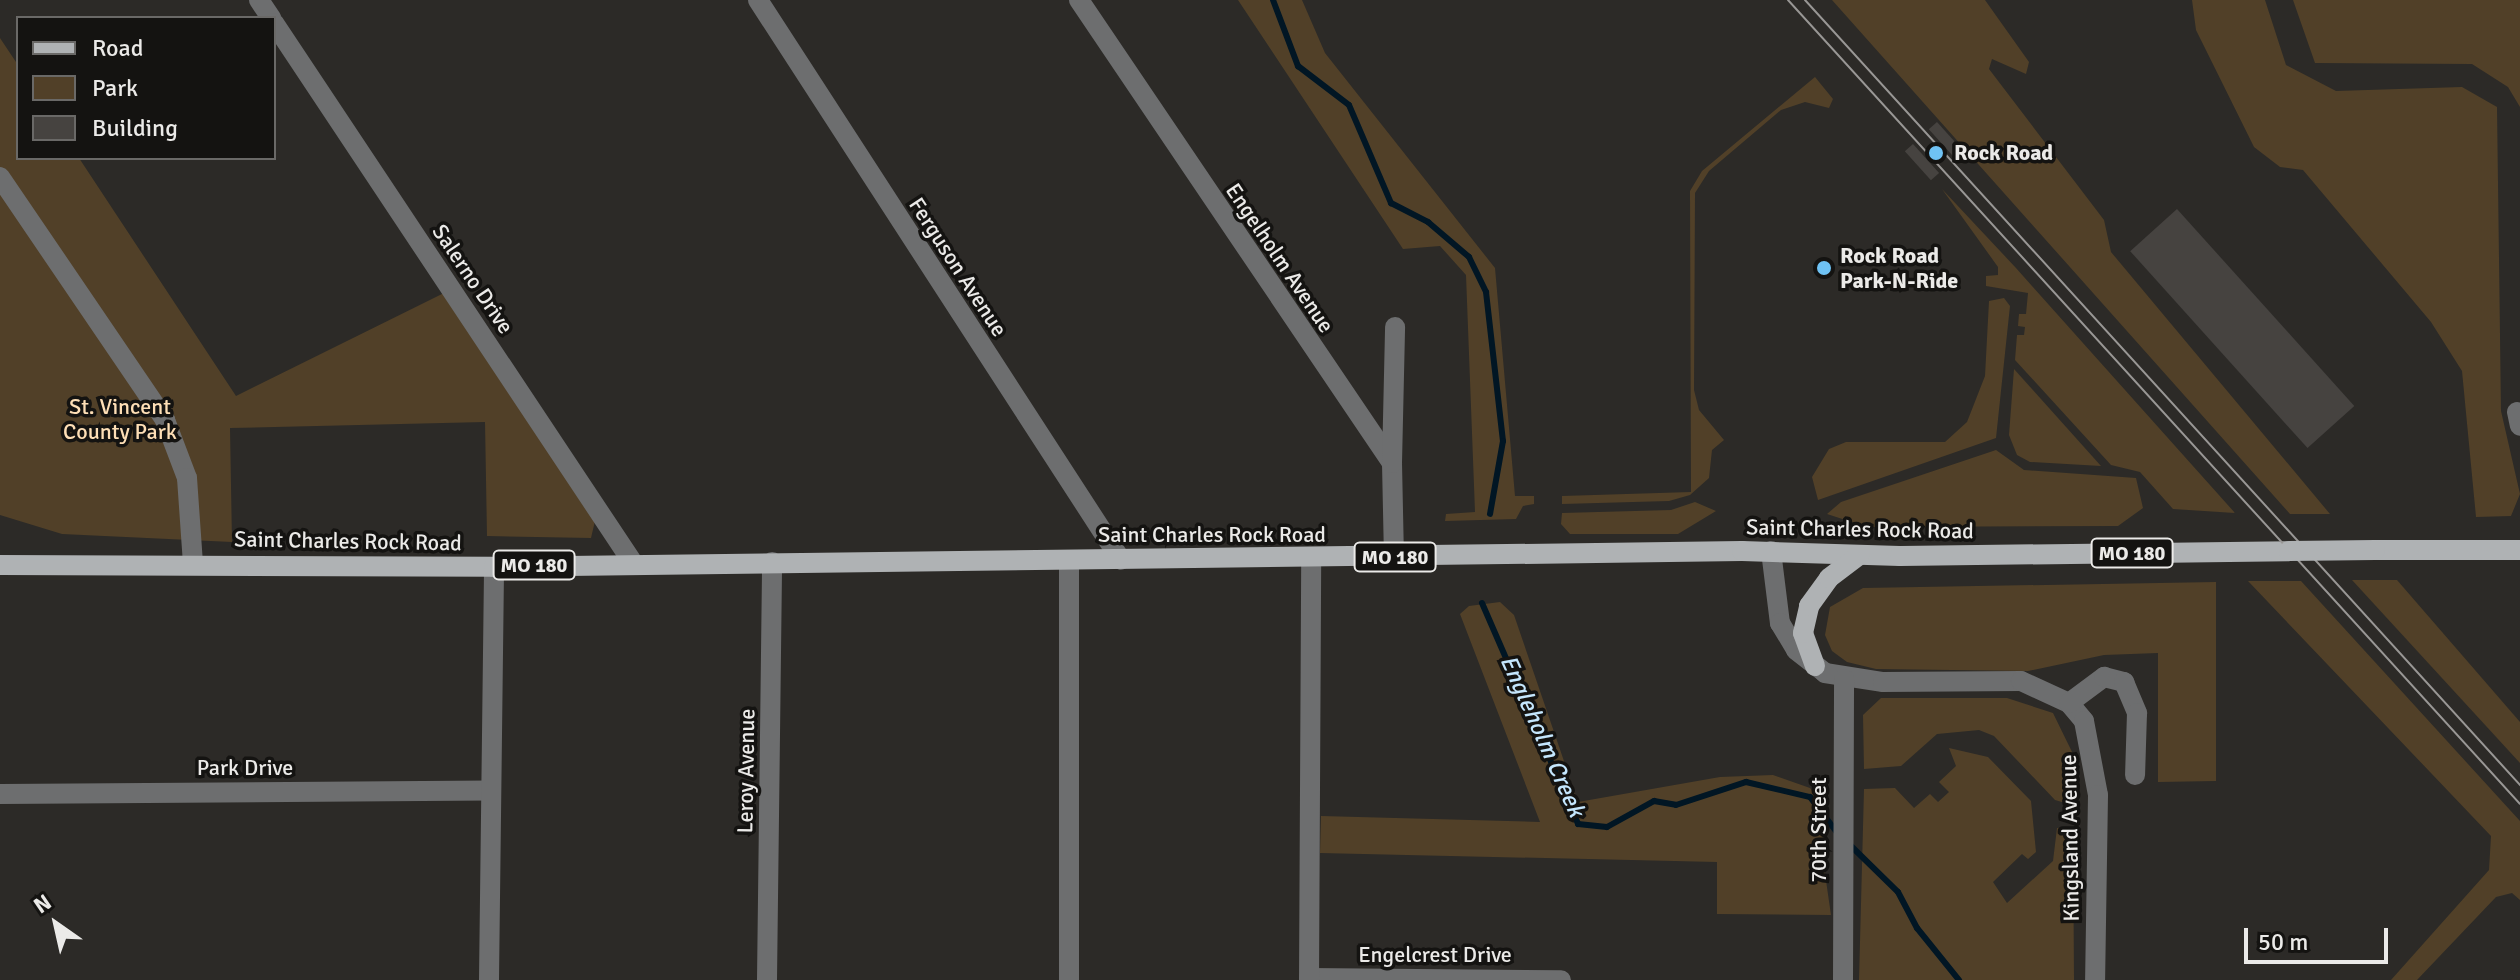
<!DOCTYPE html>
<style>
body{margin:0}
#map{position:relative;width:2520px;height:980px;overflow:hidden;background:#2c2a27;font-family:Signika,sans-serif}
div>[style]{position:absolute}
.green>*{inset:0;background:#514028}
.stream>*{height:6px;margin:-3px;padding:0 3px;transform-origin:3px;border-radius:3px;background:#011624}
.building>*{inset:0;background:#464340;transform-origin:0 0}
.minor>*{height:20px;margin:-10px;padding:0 10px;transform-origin:10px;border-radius:10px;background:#6d6e6f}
.tertiary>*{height:20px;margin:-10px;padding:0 10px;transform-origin:10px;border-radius:10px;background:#6d6e6f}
.primary>*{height:20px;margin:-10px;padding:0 10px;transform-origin:10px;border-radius:10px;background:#afb2b4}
.tram>*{height:2px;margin:-1px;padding:0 1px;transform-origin:1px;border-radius:1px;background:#999795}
.primary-bridge>*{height:20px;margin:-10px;padding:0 10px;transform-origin:10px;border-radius:10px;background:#afb2b4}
.dots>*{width:22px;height:22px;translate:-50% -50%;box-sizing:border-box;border:4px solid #141311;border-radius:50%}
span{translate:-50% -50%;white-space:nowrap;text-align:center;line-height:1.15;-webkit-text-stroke:7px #141311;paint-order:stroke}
.shield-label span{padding:2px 6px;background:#141311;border:2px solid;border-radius:6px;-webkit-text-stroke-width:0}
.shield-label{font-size:20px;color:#ebeae8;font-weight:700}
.poi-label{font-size:22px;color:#ebeae8;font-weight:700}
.left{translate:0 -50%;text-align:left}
.street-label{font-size:22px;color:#ebeae8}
.park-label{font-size:22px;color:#fedfb6}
.water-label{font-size:24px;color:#c4e6fd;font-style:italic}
.legend{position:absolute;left:16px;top:16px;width:260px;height:144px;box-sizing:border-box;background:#141311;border:2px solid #6a6967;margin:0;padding:10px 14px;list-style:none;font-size:24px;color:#ebeae8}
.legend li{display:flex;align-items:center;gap:16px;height:40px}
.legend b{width:40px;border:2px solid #6a6967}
.north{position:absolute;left:16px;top:884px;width:80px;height:80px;-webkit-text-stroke:6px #141311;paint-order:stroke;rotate:326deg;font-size:22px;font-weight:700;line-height:32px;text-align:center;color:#ebeae8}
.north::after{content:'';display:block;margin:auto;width:28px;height:36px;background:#ebeae8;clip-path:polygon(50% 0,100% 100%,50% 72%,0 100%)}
.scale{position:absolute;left:2244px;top:928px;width:144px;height:36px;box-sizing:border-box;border:4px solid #ebeae8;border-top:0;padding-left:10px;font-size:24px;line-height:28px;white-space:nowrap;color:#ebeae8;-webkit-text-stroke:6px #141311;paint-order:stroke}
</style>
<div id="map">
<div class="green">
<div style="clip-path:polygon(1238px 0,1302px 0,1325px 53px,1495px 268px,1515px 496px,1534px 496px,1534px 504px,1523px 506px,1516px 519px,1445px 521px,1446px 514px,1475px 512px,1466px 275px,1440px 246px,1403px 249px)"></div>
<div style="clip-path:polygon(1832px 0,1985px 0,2029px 62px,2026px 74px,1992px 59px,1989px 69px,2104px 220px,2111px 252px,2330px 514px,2290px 514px)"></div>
<div style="clip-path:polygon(2192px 0,2265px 0,2286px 65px,2336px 91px,2462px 87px,2497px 107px,2501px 411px,2520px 494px,2511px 516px,2476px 517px,2462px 371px,2431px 322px,2303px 170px,2280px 167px,2254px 147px,2196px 30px)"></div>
<div style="clip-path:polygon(2293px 0,2520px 0,2520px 107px,2508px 87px,2472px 64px,2315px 63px)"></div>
<div style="clip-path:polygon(0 38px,18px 65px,18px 158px,79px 158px,236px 396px,444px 293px,595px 521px,591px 538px,487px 536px,485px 422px,230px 428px,232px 542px,62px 534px,0 515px)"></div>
<div style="clip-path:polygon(1815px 77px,1833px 99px,1829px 108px,1805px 102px,1781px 110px,1709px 171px,1695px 193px,1694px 390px,1699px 410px,1724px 440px,1712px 450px,1709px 478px,1690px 495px,1669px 501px,1562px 504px,1562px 496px,1691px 492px,1690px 191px,1702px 171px)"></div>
<div style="clip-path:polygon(1942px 189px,2016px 268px,2235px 513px,2173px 509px,2140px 472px,2111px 465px,2015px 360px,2017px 335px,2024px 335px,2025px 327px,2018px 326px,2019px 314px,2026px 314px,2028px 293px,1986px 286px,1986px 276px,1998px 275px,1998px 267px)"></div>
<div style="clip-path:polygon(2004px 298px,2010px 306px,1996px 438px,1818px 500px,1812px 477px,1829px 449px,1846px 442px,1945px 442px,1967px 422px,1985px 376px,1989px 301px)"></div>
<div style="clip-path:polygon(2014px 369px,2101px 466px,2030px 462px,2017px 455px,2009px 435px)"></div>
<div style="clip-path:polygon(1996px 450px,2024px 470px,2136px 478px,2143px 508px,2118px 526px,1867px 527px,1827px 514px,1841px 502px)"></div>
<div style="clip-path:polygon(1695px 502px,1716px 511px,1678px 534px,1570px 534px,1561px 524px,1562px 513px,1671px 510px)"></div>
<div style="clip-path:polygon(2352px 580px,2397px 580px,2520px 722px,2520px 763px)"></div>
<div style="clip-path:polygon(2248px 581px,2301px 581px,2520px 821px,2520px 900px,2512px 893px,2496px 897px,2417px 980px,2391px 980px,2489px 870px,2491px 836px)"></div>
<div style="clip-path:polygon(2216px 582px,2216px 781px,2158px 782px,2158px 653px,2104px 655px,2028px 671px,1876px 669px,1847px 662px,1832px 651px,1825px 635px,1830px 607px,1863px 588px)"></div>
<div style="clip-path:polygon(1500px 602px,1514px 615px,1578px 802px,1720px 777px,1773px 775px,1810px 788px,1824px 804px,1822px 853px,1831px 915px,1717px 914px,1717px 862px,1320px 853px,1321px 816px,1540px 822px,1460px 614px,1469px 606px)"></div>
<div style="clip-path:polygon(1881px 698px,2007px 698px,2053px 713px,2074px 756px,2072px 805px,2055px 800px,1994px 736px,1979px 730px,1937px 734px,1901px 766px,1864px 769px,1863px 715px)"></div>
<div style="clip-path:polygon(1949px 748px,1988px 757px,2031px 801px,2036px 852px,2028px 859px,2022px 854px,1993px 882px,2007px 903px,2053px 861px,2057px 828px,2073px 827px,2074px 980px,1859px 980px,1864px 789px,1895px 788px,1914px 808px,1930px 794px,1938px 802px,1949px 792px,1939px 782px,1956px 766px)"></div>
</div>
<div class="stream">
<div style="left:1273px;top:0;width:71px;rotate:69.3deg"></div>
<div style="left:1298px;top:66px;width:64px;rotate:37.4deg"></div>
<div style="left:1349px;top:105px;width:107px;rotate:66.8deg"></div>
<div style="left:1391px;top:203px;width:42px;rotate:27.2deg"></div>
<div style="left:1428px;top:222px;width:54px;rotate:40.5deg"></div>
<div style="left:1469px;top:257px;width:39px;rotate:64deg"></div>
<div style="left:1486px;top:292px;width:150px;rotate:83.5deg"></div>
<div style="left:1503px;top:441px;width:74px;rotate:100.1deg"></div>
<div style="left:1482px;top:603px;width:241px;rotate:66.5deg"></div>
<div style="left:1578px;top:824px;width:29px;rotate:6deg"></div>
<div style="left:1607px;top:827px;width:54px;rotate:-29deg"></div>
<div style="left:1654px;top:801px;width:22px;rotate:10deg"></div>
<div style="left:1676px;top:805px;width:74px;rotate:-18.2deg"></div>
<div style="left:1746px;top:782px;width:66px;rotate:13.2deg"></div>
<div style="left:1810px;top:797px;width:48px;rotate:52.7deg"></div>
<div style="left:1850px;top:845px;width:67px;rotate:44.4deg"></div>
<div style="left:1898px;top:892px;width:41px;rotate:62.2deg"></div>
<div style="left:1917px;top:928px;width:67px;rotate:51.1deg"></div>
</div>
<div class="building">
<div style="left:1937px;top:122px;width:39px;height:11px;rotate:48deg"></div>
<div style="left:1913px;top:144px;width:39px;height:11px;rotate:48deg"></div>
<div style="left:2177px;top:209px;width:265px;height:63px;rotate:48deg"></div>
</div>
<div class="minor">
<div style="left:259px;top:0;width:22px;rotate:56deg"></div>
<div style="left:758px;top:0;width:667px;rotate:57.05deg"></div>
<div style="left:1079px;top:0;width:559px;rotate:55.94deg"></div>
<div style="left:1392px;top:463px;width:94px;rotate:88.8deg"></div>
<div style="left:274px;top:23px;width:648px;rotate:56.38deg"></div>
<div style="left:0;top:177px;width:294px;rotate:55.8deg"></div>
<div style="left:165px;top:420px;width:62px;rotate:69.2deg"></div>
<div style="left:187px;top:478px;width:85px;rotate:86deg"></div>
<div style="left:2517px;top:412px;width:14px;rotate:78deg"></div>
<div style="left:1392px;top:463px;width:136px;rotate:-88.7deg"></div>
<div style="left:1771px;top:551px;width:73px;rotate:82.9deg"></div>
<div style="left:1780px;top:623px;width:31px;rotate:59deg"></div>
<div style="left:1796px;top:650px;width:37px;rotate:38deg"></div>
<div style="left:1825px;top:673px;width:59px;rotate:8.8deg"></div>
<div style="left:1883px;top:682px;width:138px;rotate:-0.4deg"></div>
<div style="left:2021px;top:681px;width:53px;rotate:24.6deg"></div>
<div style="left:2069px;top:703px;width:23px;rotate:50deg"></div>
<div style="left:2084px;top:721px;width:75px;rotate:79.3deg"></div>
<div style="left:2098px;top:795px;width:185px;rotate:90.9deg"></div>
<div style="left:2069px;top:703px;width:44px;rotate:-36.6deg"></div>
<div style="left:2104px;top:677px;width:21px;rotate:14deg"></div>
<div style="left:2124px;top:682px;width:34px;rotate:67deg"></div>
<div style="left:2137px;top:713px;width:62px;rotate:91.8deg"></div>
<div style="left:0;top:794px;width:490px;rotate:-0.4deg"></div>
<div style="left:1309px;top:978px;width:252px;rotate:0.5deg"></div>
<div style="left:489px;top:980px;width:413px;rotate:-89.3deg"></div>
<div style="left:767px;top:980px;width:418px;rotate:-89.3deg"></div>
<div style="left:1309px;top:980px;width:422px;rotate:-89.7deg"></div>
<div style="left:1843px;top:980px;width:301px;rotate:-89.8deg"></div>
</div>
<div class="tertiary">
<div style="left:1069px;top:560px;width:420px;rotate:90deg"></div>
</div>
<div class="primary">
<div style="left:2375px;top:550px;width:145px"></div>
<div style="left:0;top:565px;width:494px;rotate:0.2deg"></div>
<div style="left:494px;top:567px;width:1248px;rotate:-0.73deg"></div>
<div style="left:1742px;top:551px;width:158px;rotate:1.8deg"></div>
<div style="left:1900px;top:556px;width:389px;rotate:-0.7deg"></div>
<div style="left:1815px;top:666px;width:35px;rotate:-110deg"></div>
<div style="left:1803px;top:633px;width:28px;rotate:-77deg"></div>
<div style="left:1809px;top:606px;width:34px;rotate:-54deg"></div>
<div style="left:1829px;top:578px;width:38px;rotate:-37deg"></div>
</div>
<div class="tram">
<div style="left:1788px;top:0;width:1087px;rotate:47.68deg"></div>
<div style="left:1805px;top:0;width:1062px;rotate:47.67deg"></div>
</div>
<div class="primary-bridge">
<div style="left:2289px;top:551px;width:86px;rotate:-0.7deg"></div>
</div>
<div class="dots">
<div style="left:1936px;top:153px;background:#6fc2f4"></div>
<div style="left:1824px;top:268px;background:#6fc2f4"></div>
</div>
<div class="shield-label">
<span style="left:2132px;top:553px">MO 180</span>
<span style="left:1395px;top:557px">MO 180</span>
<span style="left:534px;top:565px">MO 180</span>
</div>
<div class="poi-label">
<span class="left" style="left:1954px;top:153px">Rock Road</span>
<span class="left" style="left:1840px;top:268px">Rock Road<br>Park-N-Ride</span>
</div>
<div class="street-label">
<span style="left:1280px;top:258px;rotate:56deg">Engelholm Avenue</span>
<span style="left:958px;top:267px;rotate:57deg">Ferguson Avenue</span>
<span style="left:473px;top:279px;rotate:56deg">Salerno Drive</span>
<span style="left:1860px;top:529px;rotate:1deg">Saint Charles Rock Road</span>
<span style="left:1212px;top:535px">Saint Charles Rock Road</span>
<span style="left:348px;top:541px;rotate:1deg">Saint Charles Rock Road</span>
<span style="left:245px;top:768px">Park Drive</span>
<span style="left:746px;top:771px;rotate:-89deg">Leroy Avenue</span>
<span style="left:1819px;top:830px;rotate:-90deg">70th Street</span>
<span style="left:2070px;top:838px;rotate:-91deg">Kingsland Avenue</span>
<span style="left:1435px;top:955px">Engelcrest Drive</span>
</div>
<div class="park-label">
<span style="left:120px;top:419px">St. Vincent<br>County Park</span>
</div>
<div class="water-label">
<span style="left:1542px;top:736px;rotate:66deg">Engleholm Creek</span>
</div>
<ul class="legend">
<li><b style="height:10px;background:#afb2b4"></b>Road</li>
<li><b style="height:22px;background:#514028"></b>Park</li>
<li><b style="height:22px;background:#464340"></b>Building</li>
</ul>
<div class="north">N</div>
<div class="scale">50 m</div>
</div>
